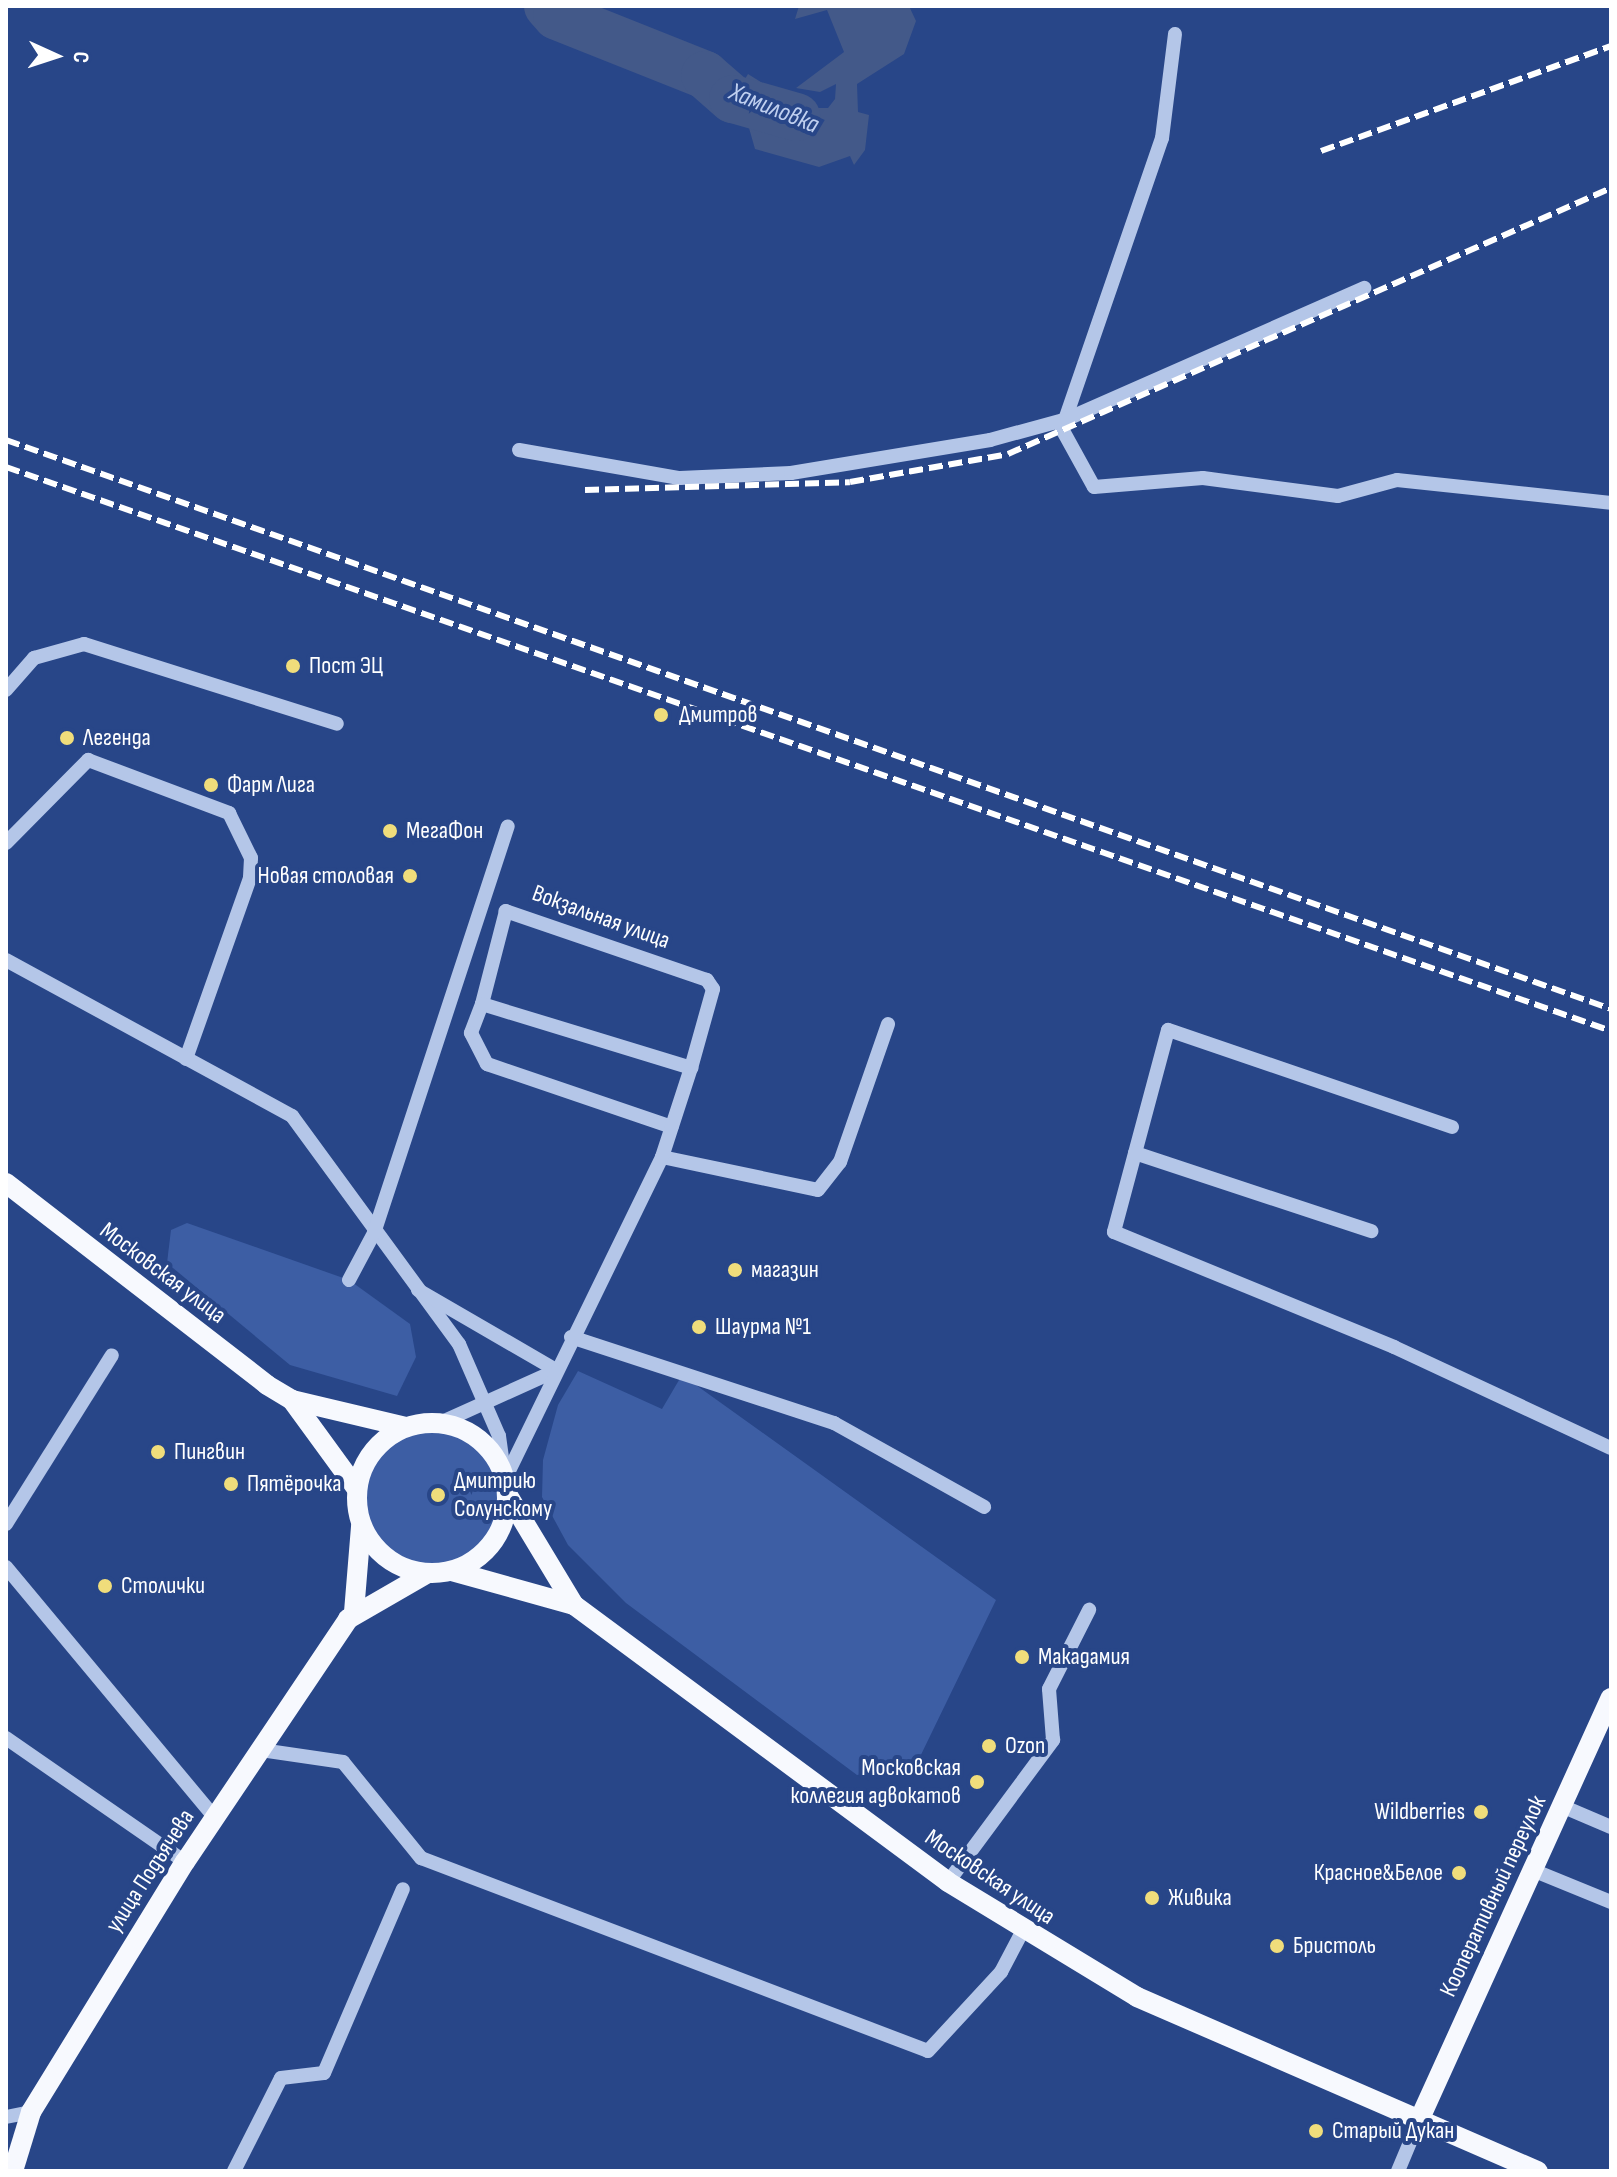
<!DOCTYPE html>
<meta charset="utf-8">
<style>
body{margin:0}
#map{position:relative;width:1617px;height:2177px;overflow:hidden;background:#284688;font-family:"Sofia Sans Condensed",sans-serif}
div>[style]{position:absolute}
.green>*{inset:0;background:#3d5ea4}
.round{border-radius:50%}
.water>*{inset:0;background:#435989}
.river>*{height:48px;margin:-24px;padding:0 24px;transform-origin:24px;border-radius:24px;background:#435989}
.minor>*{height:14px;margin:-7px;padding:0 7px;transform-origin:7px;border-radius:7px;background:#b4c6e8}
.major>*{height:20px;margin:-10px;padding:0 10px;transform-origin:10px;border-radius:10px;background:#f7f9fe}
.major>.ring{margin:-10px;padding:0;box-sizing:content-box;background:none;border:20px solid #f7f9fe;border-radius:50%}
.rail>*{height:6px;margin-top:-3px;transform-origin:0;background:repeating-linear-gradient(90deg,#fff 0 14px,transparent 0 20px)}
.dots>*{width:22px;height:22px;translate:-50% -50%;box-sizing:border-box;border:4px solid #284688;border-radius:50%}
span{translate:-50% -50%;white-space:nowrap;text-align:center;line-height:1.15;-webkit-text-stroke:8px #284688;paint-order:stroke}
.poi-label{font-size:24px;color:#fff}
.left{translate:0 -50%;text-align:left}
.right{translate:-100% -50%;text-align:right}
.street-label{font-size:24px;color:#fff}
.water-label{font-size:26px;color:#c0d0f0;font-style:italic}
.frame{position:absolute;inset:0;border:8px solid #fff;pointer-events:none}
.north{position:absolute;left:16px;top:16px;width:80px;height:80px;-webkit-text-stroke:6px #284688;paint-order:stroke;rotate:93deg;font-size:22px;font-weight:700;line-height:32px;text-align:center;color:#fff}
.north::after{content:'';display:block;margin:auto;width:28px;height:36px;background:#fff;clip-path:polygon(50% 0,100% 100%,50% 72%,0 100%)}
</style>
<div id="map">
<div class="green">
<div style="clip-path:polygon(187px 1223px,349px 1280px,410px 1324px,416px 1357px,397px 1396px,290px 1365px,167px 1263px,171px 1230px)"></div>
<div style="clip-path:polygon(578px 1371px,662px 1409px,682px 1375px,996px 1600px,916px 1765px,857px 1775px,626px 1603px,568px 1545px,542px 1497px,543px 1460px,558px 1405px)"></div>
<div class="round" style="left:366px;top:1432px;width:132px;height:132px"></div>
</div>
<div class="water">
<div style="clip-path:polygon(799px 6px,909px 6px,916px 21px,904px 54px,857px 84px,858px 112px,869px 115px,865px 150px,854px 165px,850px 156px,819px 167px,755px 149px,743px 107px,733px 99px,748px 74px,802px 108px,828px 108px,835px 99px,836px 84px,820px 92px,796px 88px,844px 52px,827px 10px,795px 19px)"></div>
</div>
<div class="river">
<div style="left:548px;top:6px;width:13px;rotate:48deg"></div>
<div style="left:557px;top:16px;width:159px;rotate:21.7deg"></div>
<div style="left:705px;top:75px;width:37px;rotate:41deg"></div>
<div style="left:733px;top:99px;width:66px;rotate:15.9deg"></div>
</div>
<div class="minor">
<div style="left:1175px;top:34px;width:105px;rotate:97.1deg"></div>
<div style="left:1162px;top:138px;width:308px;rotate:109deg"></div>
<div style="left:1062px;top:429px;width:66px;rotate:61.1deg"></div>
<div style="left:1094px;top:487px;width:109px;rotate:-4.7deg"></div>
<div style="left:1203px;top:478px;width:136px;rotate:7.6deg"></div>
<div style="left:1338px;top:496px;width:61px;rotate:-15.2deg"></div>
<div style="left:1397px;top:480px;width:215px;rotate:6.1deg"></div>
<div style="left:519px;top:450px;width:163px;rotate:9.9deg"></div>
<div style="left:680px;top:478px;width:111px;rotate:-2.6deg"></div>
<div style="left:791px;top:473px;width:202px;rotate:-9.4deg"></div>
<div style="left:990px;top:440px;width:80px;rotate:-15.3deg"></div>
<div style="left:1067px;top:419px;width:325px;rotate:-23.8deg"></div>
<div style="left:6px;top:690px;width:43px;rotate:-48.8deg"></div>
<div style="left:34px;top:658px;width:52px;rotate:-15.6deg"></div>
<div style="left:84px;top:644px;width:265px;rotate:17.5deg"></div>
<div style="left:6px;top:843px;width:117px;rotate:-45.3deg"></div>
<div style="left:88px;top:760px;width:151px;rotate:20.6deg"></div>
<div style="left:229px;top:813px;width:50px;rotate:63.9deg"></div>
<div style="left:251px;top:858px;width:20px;rotate:93deg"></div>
<div style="left:250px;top:878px;width:192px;rotate:109.5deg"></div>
<div style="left:6px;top:960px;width:326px;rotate:28.6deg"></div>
<div style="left:292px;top:1116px;width:283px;rotate:53.8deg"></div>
<div style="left:459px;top:1344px;width:100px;rotate:66.5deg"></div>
<div style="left:499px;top:1436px;width:43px;rotate:82.1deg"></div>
<div style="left:482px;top:1004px;width:31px;rotate:111deg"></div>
<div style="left:471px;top:1033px;width:35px;rotate:63deg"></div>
<div style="left:487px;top:1064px;width:195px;rotate:18.8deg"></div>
<div style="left:1452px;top:1127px;width:300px;rotate:-161.1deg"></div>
<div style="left:1168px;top:1030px;width:209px;rotate:105deg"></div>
<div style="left:1114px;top:1232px;width:303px;rotate:22.3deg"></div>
<div style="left:1394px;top:1347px;width:239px;rotate:25deg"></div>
<div style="left:1135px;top:1153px;width:249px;rotate:18.3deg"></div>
<div style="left:662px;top:1157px;width:159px;rotate:11.9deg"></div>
<div style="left:818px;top:1190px;width:36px;rotate:-52deg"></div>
<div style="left:840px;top:1162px;width:146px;rotate:-70.8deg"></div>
<div style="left:349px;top:1280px;width:53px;rotate:-62deg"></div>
<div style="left:374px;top:1233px;width:428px;rotate:-71.8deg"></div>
<div style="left:418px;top:1290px;width:160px;rotate:30.1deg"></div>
<div style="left:571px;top:1337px;width:277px;rotate:18.1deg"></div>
<div style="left:834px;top:1423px;width:172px;rotate:29.2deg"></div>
<div style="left:440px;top:1423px;width:126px;rotate:-24.3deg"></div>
<div style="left:505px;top:1479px;width:358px;rotate:-64deg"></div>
<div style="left:662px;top:1157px;width:94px;rotate:-72deg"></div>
<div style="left:691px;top:1068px;width:82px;rotate:-74.4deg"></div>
<div style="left:713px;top:989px;width:11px;rotate:-124deg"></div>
<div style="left:707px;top:980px;width:213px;rotate:-161.1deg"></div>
<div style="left:506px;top:911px;width:96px;rotate:104.5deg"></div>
<div style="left:482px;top:1004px;width:219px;rotate:17deg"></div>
<div style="left:6px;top:1524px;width:199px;rotate:-57.9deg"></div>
<div style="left:6px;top:1567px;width:327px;rotate:50.2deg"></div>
<div style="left:6px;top:1738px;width:218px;rotate:34.7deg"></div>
<div style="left:261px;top:1750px;width:83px;rotate:8.3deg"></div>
<div style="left:343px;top:1762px;width:124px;rotate:50.9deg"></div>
<div style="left:421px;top:1858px;width:542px;rotate:20.84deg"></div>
<div style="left:928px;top:2051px;width:108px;rotate:-47.3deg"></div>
<div style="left:1001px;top:1972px;width:45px;rotate:-62.3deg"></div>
<div style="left:1564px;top:1807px;width:51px;rotate:23.1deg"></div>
<div style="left:1535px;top:1871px;width:82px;rotate:22.2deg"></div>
<div style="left:948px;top:1882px;width:177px;rotate:-53.5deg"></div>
<div style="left:1053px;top:1740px;width:51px;rotate:-94.5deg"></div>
<div style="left:1049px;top:1689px;width:89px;rotate:-63.1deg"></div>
<div style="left:6px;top:2117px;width:25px;rotate:-11deg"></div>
<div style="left:234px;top:2171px;width:104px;rotate:-63.2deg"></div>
<div style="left:281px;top:2078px;width:43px;rotate:-6.6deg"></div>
<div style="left:324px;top:2073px;width:200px;rotate:-66.8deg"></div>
<div style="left:1398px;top:2171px;width:60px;rotate:-67.3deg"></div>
</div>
<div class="major">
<div style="left:6px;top:1183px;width:330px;rotate:37.7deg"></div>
<div style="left:267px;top:1385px;width:29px;rotate:31deg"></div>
<div style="left:292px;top:1400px;width:117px;rotate:13.3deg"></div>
<div style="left:292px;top:1400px;width:110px;rotate:53.9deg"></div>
<div class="ring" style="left:357px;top:1423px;width:130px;height:130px"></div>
<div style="left:507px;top:1494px;width:130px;rotate:58.9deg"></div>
<div style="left:452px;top:1571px;width:127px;rotate:15.6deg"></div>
<div style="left:574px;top:1605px;width:465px;rotate:36.5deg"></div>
<div style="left:948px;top:1882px;width:221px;rotate:31.3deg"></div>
<div style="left:1137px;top:1997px;width:437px;rotate:23.5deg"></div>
<div style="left:354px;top:1612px;width:86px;rotate:-85.3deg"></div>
<div style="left:1421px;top:2116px;width:459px;rotate:-65.6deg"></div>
<div style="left:13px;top:2171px;width:62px;rotate:-73deg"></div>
<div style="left:31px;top:2112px;width:294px;rotate:-58.4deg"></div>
<div style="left:185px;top:1862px;width:293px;rotate:-56.1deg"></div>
<div style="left:348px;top:1619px;width:90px;rotate:-30deg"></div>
</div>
<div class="rail">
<div style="left:1321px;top:151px;width:308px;rotate:-19.9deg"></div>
<div style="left:6px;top:440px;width:1703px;rotate:19.52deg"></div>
<div style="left:6px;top:467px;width:1701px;rotate:19.36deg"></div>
<div style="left:585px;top:490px;width:265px;rotate:-1.7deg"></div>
<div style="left:850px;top:482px;width:160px;rotate:-10deg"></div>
<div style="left:1008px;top:454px;width:659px;rotate:-23.8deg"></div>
</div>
<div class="dots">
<div style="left:293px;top:666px;background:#f0dd7b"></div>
<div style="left:661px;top:715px;background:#f0dd7b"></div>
<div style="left:67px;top:738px;background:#f0dd7b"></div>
<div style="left:211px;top:785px;background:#f0dd7b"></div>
<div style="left:390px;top:831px;background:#f0dd7b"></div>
<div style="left:410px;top:876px;background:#f0dd7b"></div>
<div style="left:735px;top:1270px;background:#f0dd7b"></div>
<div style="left:699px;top:1327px;background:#f0dd7b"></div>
<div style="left:158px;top:1452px;background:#f0dd7b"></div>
<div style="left:231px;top:1484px;background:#f0dd7b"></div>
<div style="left:438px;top:1495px;background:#f0dd7b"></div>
<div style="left:105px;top:1586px;background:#f0dd7b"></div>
<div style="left:1022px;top:1657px;background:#f0dd7b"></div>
<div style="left:989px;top:1746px;background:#f0dd7b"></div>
<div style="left:977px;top:1782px;background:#f0dd7b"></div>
<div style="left:1481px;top:1812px;background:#f0dd7b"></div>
<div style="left:1459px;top:1873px;background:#f0dd7b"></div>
<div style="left:1152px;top:1898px;background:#f0dd7b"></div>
<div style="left:1277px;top:1946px;background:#f0dd7b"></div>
<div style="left:1316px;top:2131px;background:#f0dd7b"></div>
</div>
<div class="poi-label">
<span class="left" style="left:309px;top:666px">Пост ЭЦ</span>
<span class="left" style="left:679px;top:715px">Дмитров</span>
<span class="left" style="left:83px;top:738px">Легенда</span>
<span class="left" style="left:227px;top:785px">Фарм Лига</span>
<span class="left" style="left:406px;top:831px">МегаФон</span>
<span class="right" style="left:394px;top:876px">Новая столовая</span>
<span class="left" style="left:751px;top:1270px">магазин</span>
<span class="left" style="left:715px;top:1327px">Шаурма №1</span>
<span class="left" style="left:174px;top:1452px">Пингвин</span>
<span class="left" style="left:454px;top:1495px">Дмитрию<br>Солунскому</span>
<span class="left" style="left:247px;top:1484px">Пятёрочка</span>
<span class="left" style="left:121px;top:1586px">Столички</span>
<span class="left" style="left:1038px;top:1657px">Макадамия</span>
<span class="left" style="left:1005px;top:1746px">Ozon</span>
<span class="right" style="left:961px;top:1782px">Московская<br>коллегия адвокатов</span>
<span class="right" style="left:1465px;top:1812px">Wildberries</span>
<span class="right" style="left:1443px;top:1873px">Красное&amp;Белое</span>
<span class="left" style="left:1168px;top:1898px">Живика</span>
<span class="left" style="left:1293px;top:1946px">Бристоль</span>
<span class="left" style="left:1332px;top:2131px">Старый Дукан</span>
</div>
<div class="street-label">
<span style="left:601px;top:917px;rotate:20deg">Вокзальная улица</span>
<span style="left:163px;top:1273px;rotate:37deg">Московская улица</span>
<span style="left:150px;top:1871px;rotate:-57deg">улица Подъячева</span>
<span style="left:990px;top:1877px;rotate:34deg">Московская улица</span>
<span style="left:1493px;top:1896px;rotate:-65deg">Кооперативный переулок</span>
</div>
<div class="water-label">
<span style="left:774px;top:109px;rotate:22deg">Хамиловка</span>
</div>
<div class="frame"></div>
<div class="north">С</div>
</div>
